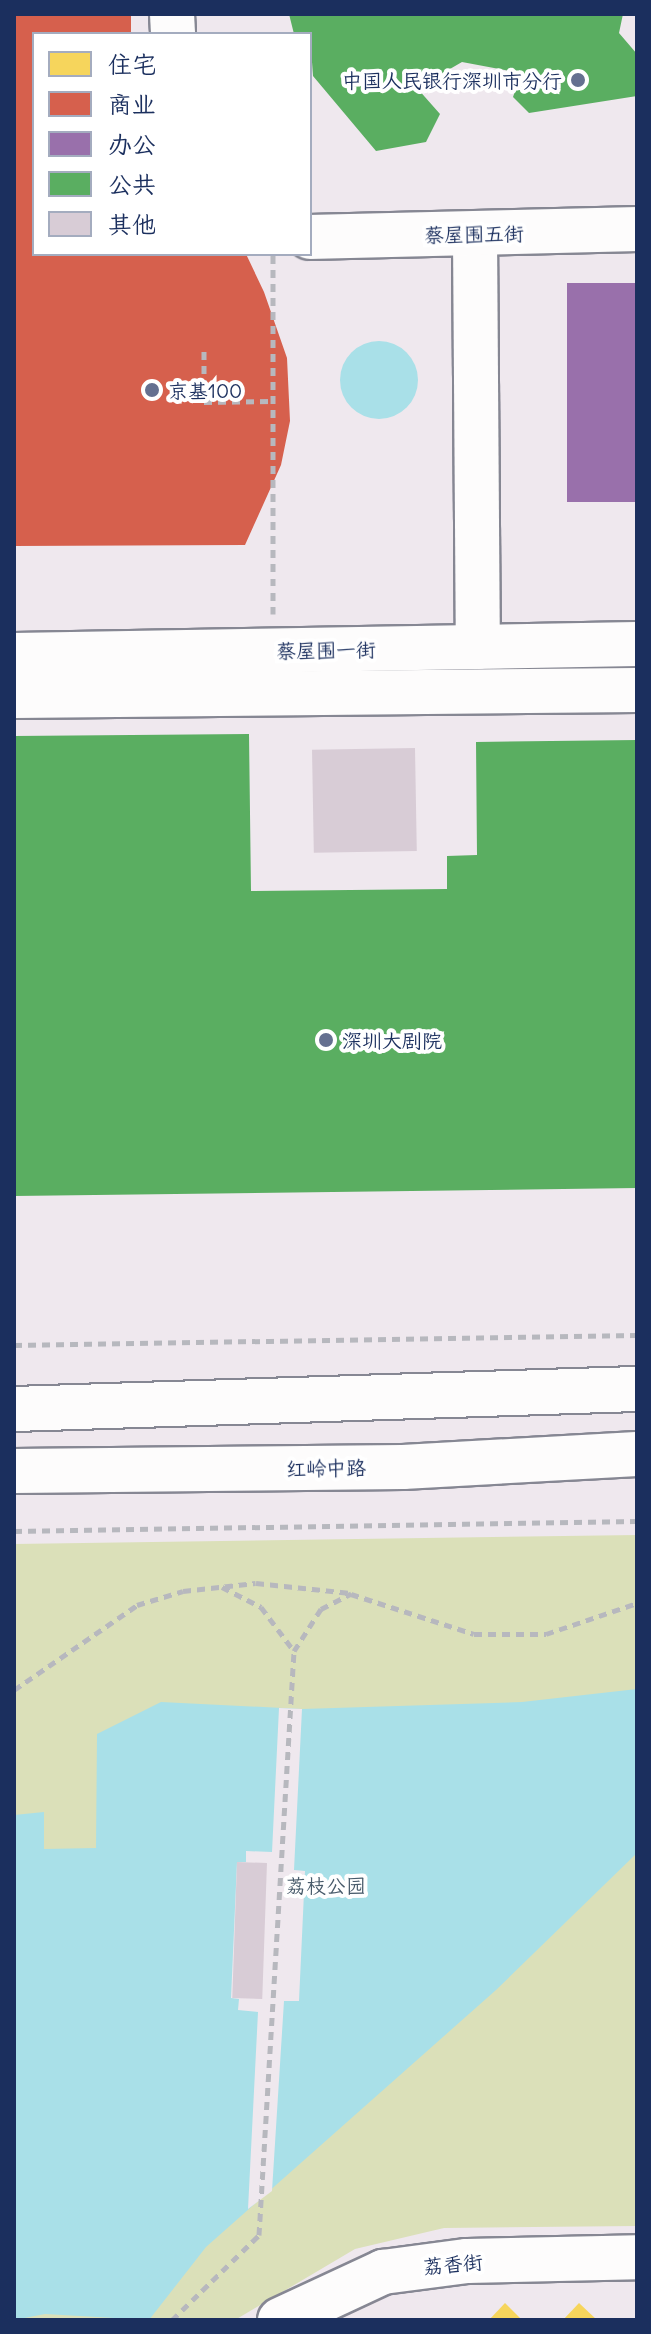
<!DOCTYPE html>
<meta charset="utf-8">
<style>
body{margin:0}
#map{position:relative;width:651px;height:2334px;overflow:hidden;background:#efe8ee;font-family:Delius,"LXGW WenKai TC",sans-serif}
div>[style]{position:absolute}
.green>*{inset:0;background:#dbe0b9}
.water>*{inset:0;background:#a9e0e8}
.round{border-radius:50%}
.pier>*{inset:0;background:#efe8ee}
.homes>*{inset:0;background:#f6d55c}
.shops>*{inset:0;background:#d6604d}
.offices>*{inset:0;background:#9970ab;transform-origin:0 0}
.public>*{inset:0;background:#5aae61}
.building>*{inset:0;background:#d8ccd6;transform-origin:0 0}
.path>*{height:5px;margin-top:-2.5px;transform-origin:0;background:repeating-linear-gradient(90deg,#b7b8be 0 8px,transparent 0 14px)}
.roads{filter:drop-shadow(2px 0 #868793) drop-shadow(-2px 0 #868793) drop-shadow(0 2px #868793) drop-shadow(0 -2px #868793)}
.minor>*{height:44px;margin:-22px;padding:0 22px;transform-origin:22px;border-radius:22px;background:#fdfcfc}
.major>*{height:44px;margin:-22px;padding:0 22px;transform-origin:22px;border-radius:22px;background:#fdfcfc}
.dots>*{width:22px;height:22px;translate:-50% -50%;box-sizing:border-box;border:4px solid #fff;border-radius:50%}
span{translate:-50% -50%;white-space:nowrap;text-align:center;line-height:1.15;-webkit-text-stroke:8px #fff;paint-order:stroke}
.poi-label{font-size:20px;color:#1b2f5e}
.right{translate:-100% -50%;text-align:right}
.left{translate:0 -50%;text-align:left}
.street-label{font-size:20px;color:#1b2f5e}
.park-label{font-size:20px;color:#475a6a}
.frame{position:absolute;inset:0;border:16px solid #1b2f5e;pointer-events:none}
.legend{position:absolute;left:32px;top:32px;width:280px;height:224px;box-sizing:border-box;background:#fff;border:2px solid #a4acbf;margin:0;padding:10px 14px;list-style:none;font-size:24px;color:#1b2f5e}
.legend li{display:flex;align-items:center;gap:16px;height:40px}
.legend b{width:40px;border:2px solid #a4acbf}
</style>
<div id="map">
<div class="green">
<div style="clip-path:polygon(637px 1535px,637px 2226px,444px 2228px,355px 2249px,235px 2320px,14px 2320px,14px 1544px)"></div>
</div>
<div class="water">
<div class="round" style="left:340px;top:341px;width:78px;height:78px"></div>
<div style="clip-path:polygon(637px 1689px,637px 1853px,496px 1990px,206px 2247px,149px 2320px,45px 2314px,14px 2320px,14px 1815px,44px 1812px,44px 1849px,96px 1848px,97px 1734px,161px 1702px,302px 1709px,522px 1702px)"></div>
</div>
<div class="pier">
<div style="clip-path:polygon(279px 1708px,302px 1709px,294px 1870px,305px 1871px,299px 2001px,284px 2001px,272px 2191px,248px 2209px,258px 2012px,238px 2010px,239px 1999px,231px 1998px,237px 1862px,246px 1862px,246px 1851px,272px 1852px)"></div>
</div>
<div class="homes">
<div style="clip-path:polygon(505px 2303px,522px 2320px,489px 2320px)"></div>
<div style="clip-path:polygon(579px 2303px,597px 2320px,563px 2320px)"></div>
</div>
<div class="shops">
<div style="clip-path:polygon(14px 14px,131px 14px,131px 34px,34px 34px,34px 254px,246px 254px,264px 292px,287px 358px,290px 421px,281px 465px,245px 545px,14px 546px)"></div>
</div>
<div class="offices">
<div style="left:637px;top:283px;width:219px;height:70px;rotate:90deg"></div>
</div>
<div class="public">
<div style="clip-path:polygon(289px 14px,623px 14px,619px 33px,637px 54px,637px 96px,529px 113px,513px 97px,521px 73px,462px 62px,417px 88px,440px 114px,426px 142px,376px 151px,313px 76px,310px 34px,294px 34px)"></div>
<div style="clip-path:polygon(249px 734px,251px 891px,447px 889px,447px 856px,477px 855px,476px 742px,637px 740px,637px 1188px,14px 1196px,14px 736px)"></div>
</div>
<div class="building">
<div style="left:415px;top:748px;width:103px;height:103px;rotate:89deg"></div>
<div style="left:237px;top:1862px;width:30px;height:136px;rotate:2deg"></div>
</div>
<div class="path">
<div style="left:204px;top:351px;width:51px;rotate:90deg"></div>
<div style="left:204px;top:402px;width:69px;rotate:-0.8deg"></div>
<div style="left:273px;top:614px;width:360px;rotate:-90deg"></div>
<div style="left:14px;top:1345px;width:623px;rotate:-0.92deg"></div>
<div style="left:14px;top:1531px;width:623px;rotate:-0.92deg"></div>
<div style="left:222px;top:1587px;width:44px;rotate:27.1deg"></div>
<div style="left:261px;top:1607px;width:55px;rotate:53.1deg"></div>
<div style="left:14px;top:1690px;width:150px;rotate:-34.6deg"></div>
<div style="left:137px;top:1605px;width:48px;rotate:-16.9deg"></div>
<div style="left:183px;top:1591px;width:73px;rotate:-6.3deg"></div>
<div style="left:256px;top:1583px;width:95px;rotate:6.1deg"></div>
<div style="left:172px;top:2320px;width:122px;rotate:-44.3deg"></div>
<div style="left:259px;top:2235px;width:585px;rotate:-86.57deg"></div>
<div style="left:294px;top:1651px;width:50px;rotate:-57.3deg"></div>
<div style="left:321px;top:1609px;width:34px;rotate:-27deg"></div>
<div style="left:351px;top:1594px;width:129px;rotate:18deg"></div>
<div style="left:474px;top:1634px;width:72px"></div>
<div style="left:546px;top:1634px;width:96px;rotate:-18.8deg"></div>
</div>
<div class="roads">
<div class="minor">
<div style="left:172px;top:14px;width:20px;rotate:87deg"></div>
<div style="left:475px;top:235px;width:412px;rotate:89.6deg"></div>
<div style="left:310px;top:237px;width:327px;rotate:-1.4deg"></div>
<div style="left:14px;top:655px;width:623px;rotate:-1.01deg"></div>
<div style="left:14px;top:696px;width:623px;rotate:-0.55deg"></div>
<div style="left:280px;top:2320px;width:114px;rotate:-25deg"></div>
<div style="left:383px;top:2272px;width:85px;rotate:-7.5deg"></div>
<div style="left:467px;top:2261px;width:170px;rotate:-1.3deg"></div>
</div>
<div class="major">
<div style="left:14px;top:1409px;width:623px;rotate:-1.84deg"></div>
<div style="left:14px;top:1471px;width:389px;rotate:-0.6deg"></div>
<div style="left:403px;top:1467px;width:234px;rotate:-3.2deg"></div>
</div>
</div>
<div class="dots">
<div style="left:578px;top:80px;background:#657090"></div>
<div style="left:152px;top:390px;background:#657090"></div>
<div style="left:326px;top:1040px;background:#657090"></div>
</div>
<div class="poi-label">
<span class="right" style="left:562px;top:80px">中国人民银行深圳市分行</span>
<span class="left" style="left:168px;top:390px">京基100</span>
<span class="left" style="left:342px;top:1040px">深圳大剧院</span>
</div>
<div class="street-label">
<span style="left:474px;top:234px;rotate:-1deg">蔡屋围五街</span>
<span style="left:326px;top:650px;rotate:-1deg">蔡屋围一街</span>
<span style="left:326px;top:1468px;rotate:-1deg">红岭中路</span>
<span style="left:453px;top:2264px;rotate:-5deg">荔香街</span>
</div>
<div class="park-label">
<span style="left:326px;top:1885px">荔枝公园</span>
</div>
<div class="frame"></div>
<ul class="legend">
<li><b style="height:22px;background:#f6d55c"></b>住宅</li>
<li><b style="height:22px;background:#d6604d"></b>商业</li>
<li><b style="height:22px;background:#9970ab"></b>办公</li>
<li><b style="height:22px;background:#5aae61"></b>公共</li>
<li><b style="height:22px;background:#d8ccd6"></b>其他</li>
</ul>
</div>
